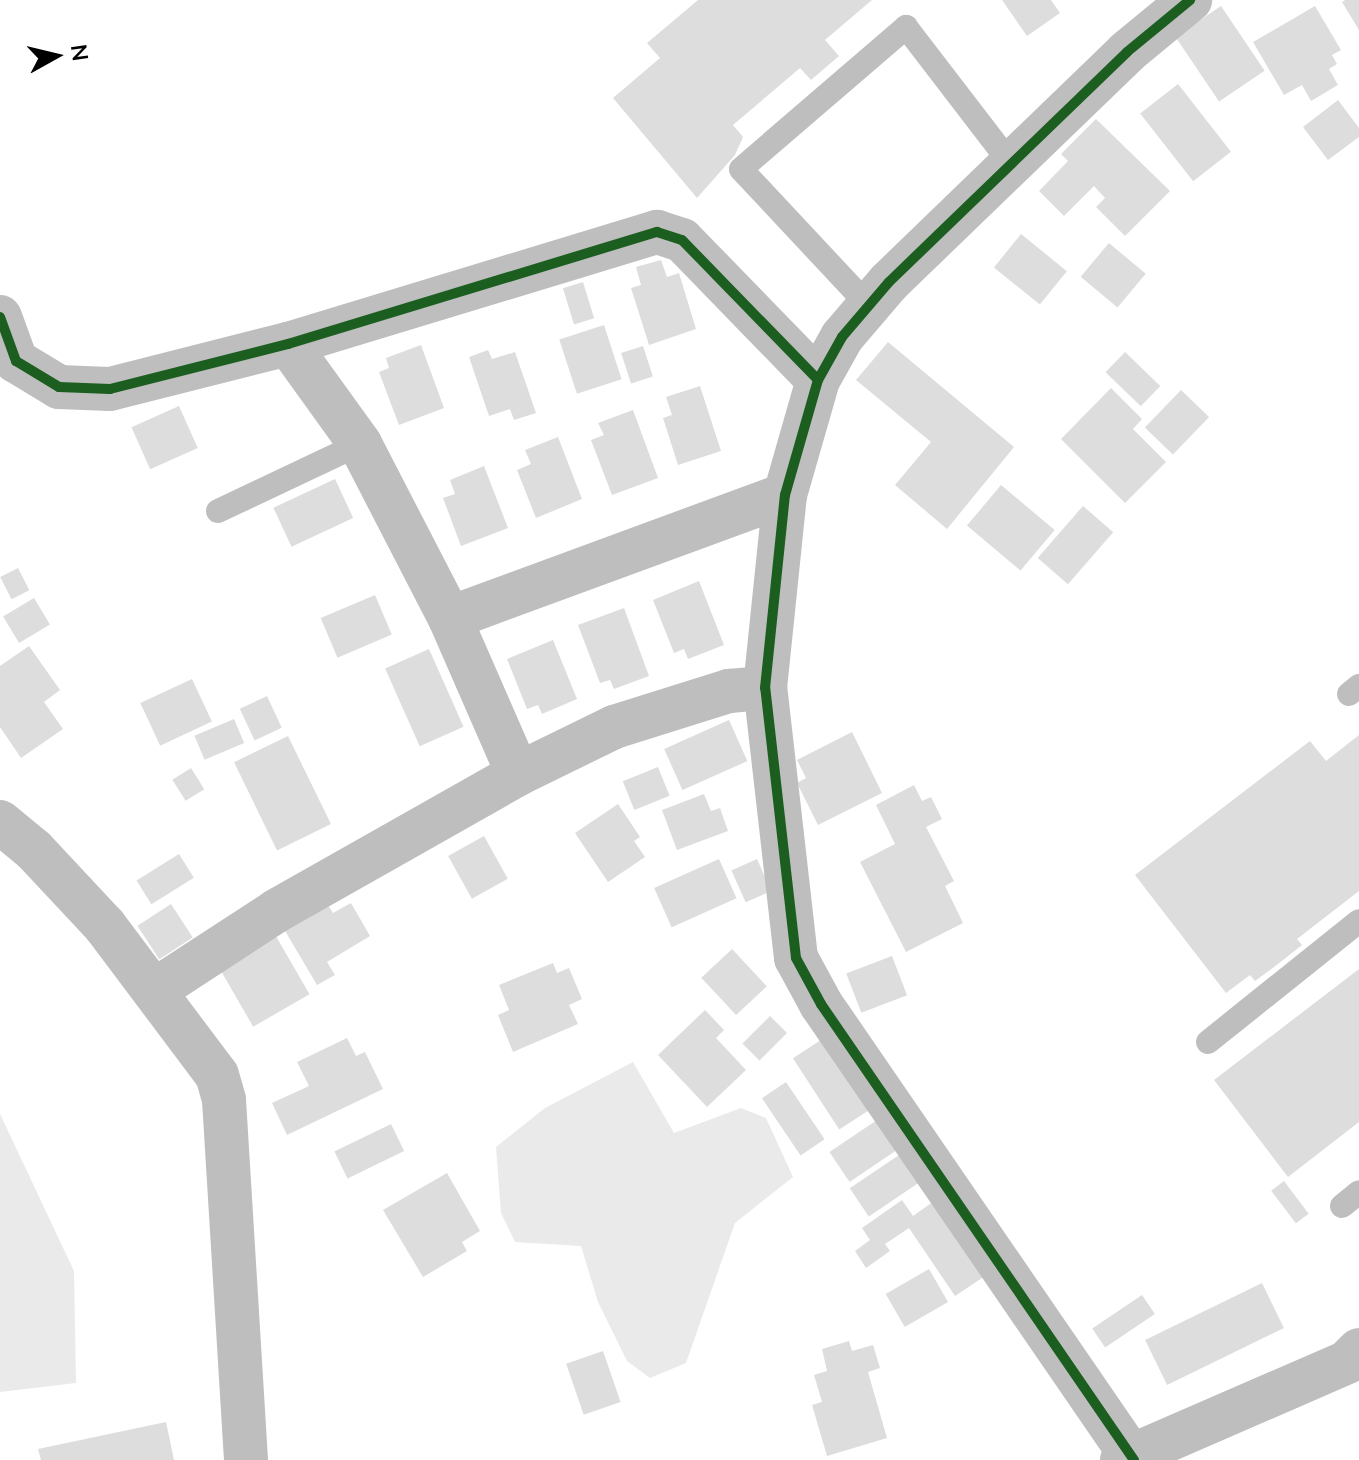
<!DOCTYPE html>
<style>
body{margin:0}
#map{position:relative;width:1359px;height:1460px;overflow:hidden;background:#fff;font-family:Mulish,sans-serif}
div>[style]{position:absolute}
.green>*{inset:0;background:#eaeaea}
.building>*{inset:0;background:#ddd;transform-origin:0 0}
.lane>*{height:24px;margin:-12px;padding:0 12px;transform-origin:12px;border-radius:12px;background:#bebebe}
.street>*{height:44px;margin:-22px;padding:0 22px;transform-origin:22px;border-radius:22px;background:#bebebe}
.cycleway>*{height:10px;margin:-5px;padding:0 5px;transform-origin:5px;border-radius:5px;background:#1b5e20}
span{translate:-50% -50%;white-space:nowrap;text-align:center;line-height:1.15;-webkit-text-stroke:7px #fff;paint-order:stroke}
.north{position:absolute;left:16px;top:16px;width:80px;height:80px;-webkit-text-stroke:6px #fff;paint-order:stroke;rotate:82deg;font-size:22px;font-weight:700;line-height:32px;text-align:center;color:#000}
.north::after{content:'';display:block;margin:auto;width:28px;height:36px;background:#000;clip-path:polygon(50% 0,100% 100%,50% 72%,0 100%)}
</style>
<div id="map">
<div class="green">
<div style="clip-path:polygon(633px 1062px,674px 1133px,741px 1108px,766px 1118px,793px 1177px,735px 1223px,686px 1363px,650px 1378px,627px 1361px,598px 1302px,581px 1246px,515px 1242px,501px 1213px,496px 1147px,545px 1108px)"></div>
<div style="clip-path:polygon(0 1114px,74px 1271px,76px 1383px,0 1392px)"></div>
</div>
<div class="building">
<div style="clip-path:polygon(698px 0,872px 0,825px 40px,839px 56px,811px 80px,800px 68px,733px 125px,743px 137px,735px 155px,697px 198px,613px 98px,660px 58px,647px 43px)"></div>
<div style="clip-path:polygon(1002px 0,1051px 0,1060px 13px,1027px 36px)"></div>
<div style="clip-path:polygon(1345px 0,1359px 0,1359px 30px,1342px 2px)"></div>
<div style="left:1221px;top:6px;width:78px;height:55px;rotate:56deg"></div>
<div style="clip-path:polygon(1315px 6px,1341px 50px,1332px 55px,1337px 64px,1329px 69px,1338px 85px,1311px 101px,1302px 85px,1284px 95px,1253px 42px)"></div>
<div style="left:1178px;top:84px;width:86px;height:48px;rotate:52deg"></div>
<div style="clip-path:polygon(1338px 100px,1359px 128px,1359px 137px,1328px 160px,1303px 127px)"></div>
<div style="clip-path:polygon(1096px 119px,1170px 191px,1125px 236px,1096px 207px,1105px 198px,1094px 186px,1064px 216px,1039px 191px,1068px 161px,1061px 154px)"></div>
<div style="left:1021px;top:234px;width:59px;height:43px;rotate:39deg"></div>
<div style="left:1109px;top:243px;width:48px;height:44px;rotate:40deg"></div>
<div style="clip-path:polygon(661px 260px,667px 277px,679px 273px,696px 329px,649px 345px,631px 288px,641px 285px,636px 267px)"></div>
<div style="left:583px;top:282px;width:38px;height:21px;rotate:73deg"></div>
<div style="left:604px;top:325px;width:57px;height:47px;rotate:72deg"></div>
<div style="clip-path:polygon(888px 342px,1014px 447px,947px 529px,895px 485px,931px 442px,856px 380px)"></div>
<div style="clip-path:polygon(421px 345px,444px 408px,399px 425px,379px 372px,389px 368px,386px 358px)"></div>
<div style="left:643px;top:346px;width:32px;height:23px;rotate:72deg"></div>
<div style="clip-path:polygon(488px 350px,492px 359px,515px 352px,536px 413px,514px 420px,510px 409px,489px 416px,469px 357px)"></div>
<div style="left:1125px;top:352px;width:49px;height:28px;rotate:44deg"></div>
<div style="clip-path:polygon(700px 386px,721px 451px,678px 465px,663px 418px,672px 415px,666px 397px)"></div>
<div style="clip-path:polygon(1111px 388px,1142px 419px,1133px 429px,1166px 462px,1125px 503px,1061px 439px)"></div>
<div style="left:1181px;top:390px;width:39px;height:52px;rotate:44deg"></div>
<div style="left:179px;top:406px;width:46px;height:52px;rotate:66deg"></div>
<div style="clip-path:polygon(633px 410px,658px 478px,612px 495px,591px 440px,604px 435px,598px 423px)"></div>
<div style="clip-path:polygon(558px 437px,582px 499px,536px 518px,517px 470px,531px 464px,525px 450px)"></div>
<div style="clip-path:polygon(484px 466px,508px 528px,461px 546px,443px 498px,455px 494px,450px 480px)"></div>
<div style="left:335px;top:479px;width:43px;height:68px;rotate:65deg"></div>
<div style="left:1001px;top:485px;width:70px;height:53px;rotate:40deg"></div>
<div style="left:1083px;top:506px;width:40px;height:69px;rotate:41deg"></div>
<div style="left:18px;top:568px;width:25px;height:20px;rotate:63deg"></div>
<div style="clip-path:polygon(699px 581px,724px 645px,688px 659px,684px 649px,674px 653px,653px 600px)"></div>
<div style="left:375px;top:595px;width:43px;height:59px;rotate:67deg"></div>
<div style="left:34px;top:598px;width:31px;height:36px;rotate:59deg"></div>
<div style="clip-path:polygon(624px 608px,649px 676px,614px 689px,610px 680px,600px 683px,578px 625px)"></div>
<div style="clip-path:polygon(553px 640px,577px 699px,542px 714px,538px 705px,527px 709px,507px 659px)"></div>
<div style="clip-path:polygon(29px 646px,60px 690px,44px 702px,63px 729px,21px 758px,0 727px,0 666px)"></div>
<div style="left:429px;top:649px;width:85px;height:48px;rotate:66deg"></div>
<div style="left:192px;top:679px;width:47px;height:57px;rotate:65deg"></div>
<div style="left:267px;top:696px;width:35px;height:30px;rotate:65deg"></div>
<div style="left:234px;top:719px;width:26px;height:43px;rotate:67deg"></div>
<div style="left:729px;top:720px;width:45px;height:71px;rotate:66deg"></div>
<div style="clip-path:polygon(852px 732px,882px 793px,818px 825px,797px 783px,806px 778px,797px 760px)"></div>
<div style="clip-path:polygon(1359px 735px,1359px 891px,1297px 939px,1302px 945px,1278px 964px,1255px 981px,1250px 975px,1226px 993px,1135px 875px,1310px 741px,1326px 761px)"></div>
<div style="left:288px;top:736px;width:98px;height:60px;rotate:64deg"></div>
<div style="left:658px;top:767px;width:31px;height:38px;rotate:68deg"></div>
<div style="left:191px;top:768px;width:25px;height:22px;rotate:58deg"></div>
<div style="clip-path:polygon(914px 785px,922px 801px,931px 797px,942px 819px,926px 827px,954px 881px,945px 886px,963px 923px,906px 952px,860px 862px,895px 844px,876px 805px)"></div>
<div style="clip-path:polygon(704px 794px,711px 811px,720px 808px,728px 831px,677px 850px,662px 810px)"></div>
<div style="clip-path:polygon(618px 804px,640px 837px,634px 841px,645px 857px,608px 882px,575px 833px)"></div>
<div style="left:484px;top:836px;width:49px;height:41px;rotate:61deg"></div>
<div style="left:179px;top:854px;width:28px;height:50px;rotate:58deg"></div>
<div style="left:719px;top:859px;width:43px;height:71px;rotate:66deg"></div>
<div style="left:757px;top:859px;width:35px;height:28px;rotate:66deg"></div>
<div style="clip-path:polygon(324px 898px,333px 913px,351px 903px,370px 936px,327px 962px,335px 975px,317px 985px,281px 924px)"></div>
<div style="left:171px;top:904px;width:40px;height:40px;rotate:57deg"></div>
<div style="left:273px;top:931px;width:73px;height:65px;rotate:60deg"></div>
<div style="left:732px;top:949px;width:51px;height:42px;rotate:47deg"></div>
<div style="left:892px;top:956px;width:42px;height:49px;rotate:69deg"></div>
<div style="clip-path:polygon(553px 963px,557px 973px,569px 968px,582px 999px,569px 1005px,578px 1024px,513px 1052px,498px 1015px,509px 1010px,499px 985px)"></div>
<div style="clip-path:polygon(1359px 969px,1359px 1122px,1288px 1177px,1214px 1080px)"></div>
<div style="clip-path:polygon(705px 1010px,724px 1030px,716px 1038px,746px 1070px,707px 1107px,658px 1055px)"></div>
<div style="left:770px;top:1016px;width:24px;height:39px;rotate:45deg"></div>
<div style="clip-path:polygon(347px 1038px,356px 1056px,365px 1052px,383px 1089px,287px 1135px,272px 1103px,309px 1086px,297px 1062px)"></div>
<div style="left:824px;top:1038px;width:85px;height:37px;rotate:57deg"></div>
<div style="left:786px;top:1082px;width:69px;height:29px;rotate:56deg"></div>
<div style="left:880px;top:1118px;width:36px;height:61px;rotate:56deg"></div>
<div style="left:391px;top:1124px;width:30px;height:63px;rotate:64deg"></div>
<div style="left:902px;top:1153px;width:34px;height:63px;rotate:56deg"></div>
<div style="clip-path:polygon(447px 1173px,480px 1231px,462px 1242px,467px 1251px,423px 1277px,383px 1210px)"></div>
<div style="left:1284px;top:1181px;width:41px;height:16px;rotate:53deg"></div>
<div style="clip-path:polygon(937px 1199px,988px 1274px,955px 1296px,909px 1228px,885px 1244px,890px 1251px,866px 1268px,855px 1251px,870px 1240px,862px 1228px,902px 1200px,913px 1216px)"></div>
<div style="left:929px;top:1269px;width:38px;height:50px;rotate:60deg"></div>
<div style="left:1262px;top:1283px;width:50px;height:130px;rotate:64deg"></div>
<div style="left:1142px;top:1295px;width:23px;height:60px;rotate:56deg"></div>
<div style="clip-path:polygon(849px 1341px,852px 1351px,873px 1345px,880px 1368px,868px 1372px,887px 1438px,827px 1456px,812px 1405px,822px 1402px,814px 1375px,827px 1371px,822px 1349px)"></div>
<div style="left:603px;top:1351px;width:54px;height:39px;rotate:71deg"></div>
<div style="clip-path:polygon(166px 1422px,174px 1460px,41px 1460px,38px 1449px)"></div>
</div>
<div class="lane">
<div style="left:869px;top:306px;width:187px;rotate:-133.1deg"></div>
<div style="left:741px;top:169px;width:218px;rotate:-40.7deg"></div>
<div style="left:906px;top:27px;width:173px;rotate:52.5deg"></div>
<div style="left:218px;top:511px;width:157px;rotate:-25.3deg"></div>
<div style="left:1349px;top:694px;width:13px;rotate:-39deg"></div>
<div style="left:1208px;top:1042px;width:193px;rotate:-38.7deg"></div>
<div style="left:1342px;top:1206px;width:22px;rotate:-39deg"></div>
</div>
<div class="street">
<div style="left:0;top:317px;width:47px;rotate:70deg"></div>
<div style="left:16px;top:361px;width:50px;rotate:31.2deg"></div>
<div style="left:59px;top:387px;width:51px;rotate:2.2deg"></div>
<div style="left:110px;top:389px;width:184px;rotate:-14.2deg"></div>
<div style="left:288px;top:344px;width:386px;rotate:-16.9deg"></div>
<div style="left:657px;top:232px;width:26px;rotate:18deg"></div>
<div style="left:682px;top:240px;width:195px;rotate:45.8deg"></div>
<div style="left:288px;top:344px;width:123px;rotate:54.2deg"></div>
<div style="left:360px;top:444px;width:196px;rotate:62.7deg"></div>
<div style="left:518px;top:774px;width:170px;rotate:-113.6deg"></div>
<div style="left:450px;top:618px;width:357px;rotate:-20.2deg"></div>
<div style="left:0;top:822px;width:44px;rotate:39.5deg"></div>
<div style="left:34px;top:850px;width:104px;rotate:46.9deg"></div>
<div style="left:105px;top:926px;width:186px;rotate:53.1deg"></div>
<div style="left:217px;top:1075px;width:26px;rotate:74deg"></div>
<div style="left:224px;top:1100px;width:361px;rotate:86.5deg"></div>
<div style="left:155px;top:990px;width:145px;rotate:-33.1deg"></div>
<div style="left:276px;top:911px;width:278px;rotate:-29.5deg"></div>
<div style="left:518px;top:774px;width:107px;rotate:-26.1deg"></div>
<div style="left:614px;top:727px;width:121px;rotate:-17.4deg"></div>
<div style="left:729px;top:691px;width:36px;rotate:-5deg"></div>
<div style="left:1122px;top:1460px;width:245px;rotate:-23.5deg"></div>
<div style="left:1347px;top:1362px;width:17px;rotate:-45deg"></div>
<div style="left:1134px;top:1460px;width:553px;rotate:-124.47deg"></div>
<div style="left:821px;top:1004px;width:52px;rotate:-118.5deg"></div>
<div style="left:796px;top:958px;width:272px;rotate:-96.5deg"></div>
<div style="left:765px;top:688px;width:194px;rotate:-84.1deg"></div>
<div style="left:785px;top:495px;width:120px;rotate:-74deg"></div>
<div style="left:818px;top:380px;width:49px;rotate:-60.8deg"></div>
<div style="left:842px;top:337px;width:72px;rotate:-49.5deg"></div>
<div style="left:889px;top:282px;width:331px;rotate:-44deg"></div>
<div style="left:1127px;top:52px;width:82px;rotate:-39.5deg"></div>
</div>
<div class="cycleway">
<div style="left:0;top:317px;width:47px;rotate:70deg"></div>
<div style="left:16px;top:361px;width:50px;rotate:31.2deg"></div>
<div style="left:59px;top:387px;width:51px;rotate:2.2deg"></div>
<div style="left:110px;top:389px;width:184px;rotate:-14.2deg"></div>
<div style="left:288px;top:344px;width:386px;rotate:-16.9deg"></div>
<div style="left:657px;top:232px;width:26px;rotate:18deg"></div>
<div style="left:682px;top:240px;width:195px;rotate:45.8deg"></div>
<div style="left:1134px;top:1460px;width:553px;rotate:-124.47deg"></div>
<div style="left:821px;top:1004px;width:52px;rotate:-118.5deg"></div>
<div style="left:796px;top:958px;width:272px;rotate:-96.5deg"></div>
<div style="left:765px;top:688px;width:194px;rotate:-84.1deg"></div>
<div style="left:785px;top:495px;width:120px;rotate:-74deg"></div>
<div style="left:818px;top:380px;width:49px;rotate:-60.8deg"></div>
<div style="left:842px;top:337px;width:72px;rotate:-49.5deg"></div>
<div style="left:889px;top:282px;width:331px;rotate:-44deg"></div>
<div style="left:1127px;top:52px;width:82px;rotate:-39.5deg"></div>
</div>
<div class="north">N</div>
</div>
